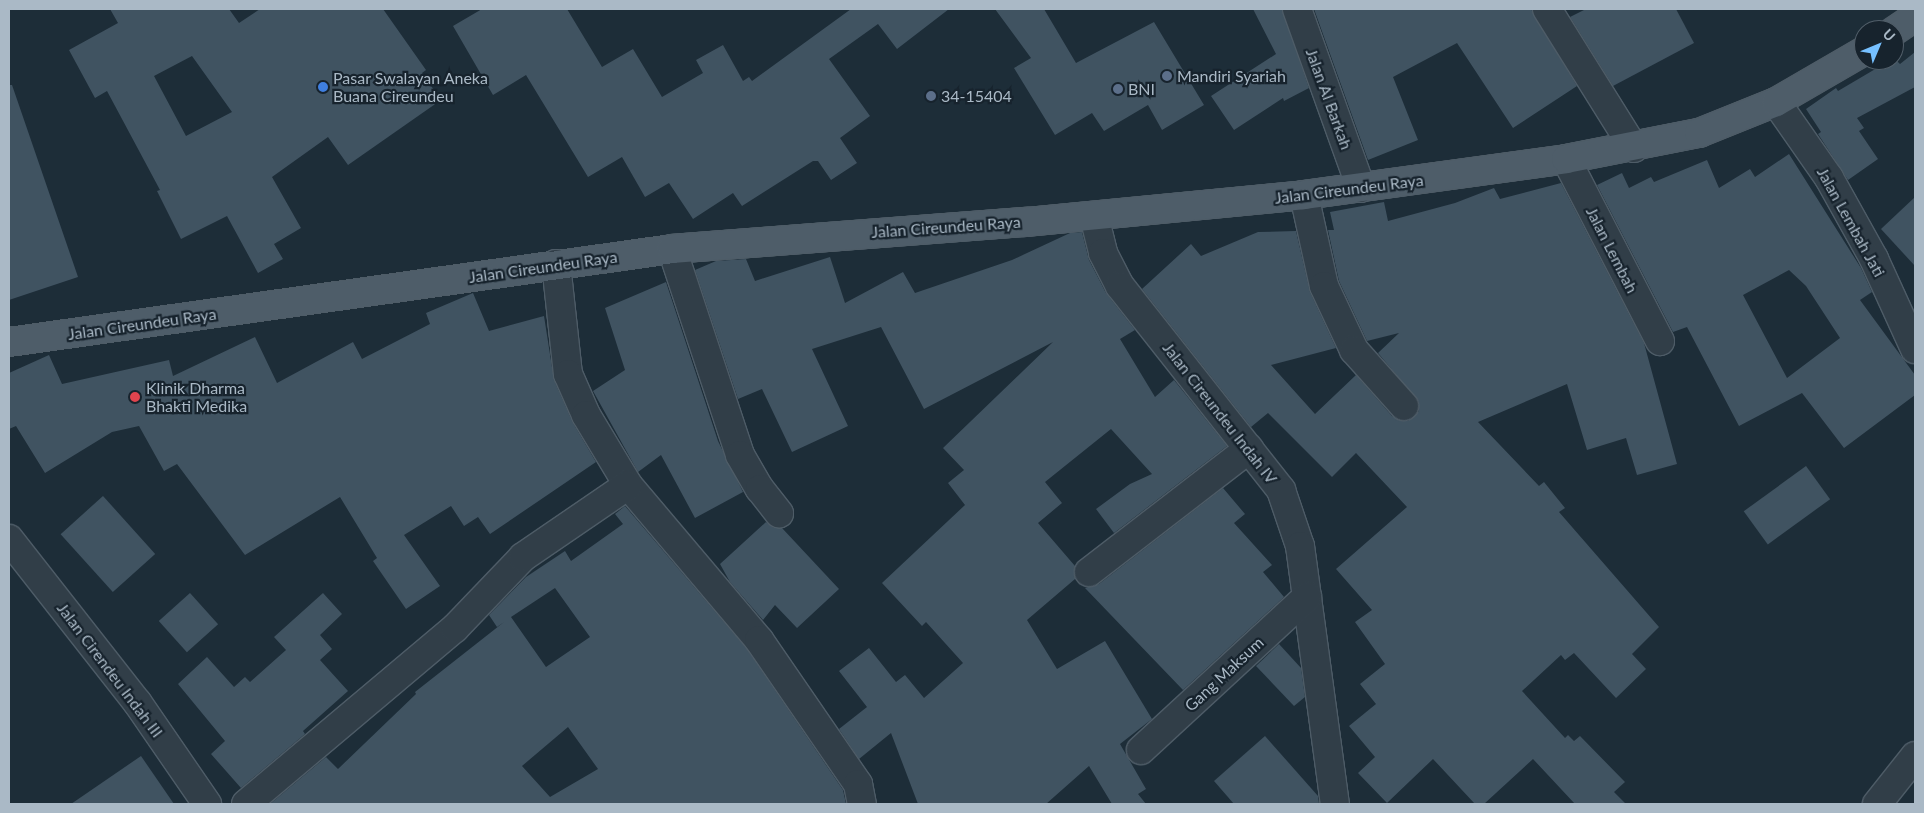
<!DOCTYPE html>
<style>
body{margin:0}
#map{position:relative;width:1924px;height:813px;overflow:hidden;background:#1d2d38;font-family:Lato,sans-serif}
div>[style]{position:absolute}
.building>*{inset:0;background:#405361;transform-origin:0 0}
.roads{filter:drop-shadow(1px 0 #4e5c67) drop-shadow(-1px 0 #4e5c67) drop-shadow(0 1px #4e5c67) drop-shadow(0 -1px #4e5c67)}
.minor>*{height:28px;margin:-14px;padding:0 14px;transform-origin:14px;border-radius:14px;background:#313e48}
.major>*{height:28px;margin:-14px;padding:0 14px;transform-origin:14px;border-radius:14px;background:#4e5d69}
.dots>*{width:14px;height:14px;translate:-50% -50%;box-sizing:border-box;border:2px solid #17232d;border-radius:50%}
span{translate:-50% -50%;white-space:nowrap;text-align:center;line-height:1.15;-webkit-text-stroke:4.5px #17232d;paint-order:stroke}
.poi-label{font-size:16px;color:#aab9c6}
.left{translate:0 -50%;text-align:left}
.street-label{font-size:16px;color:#aab9c6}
.frame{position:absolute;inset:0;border:10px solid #aab9c6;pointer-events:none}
.north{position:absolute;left:1854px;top:20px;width:50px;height:50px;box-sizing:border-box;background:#17232d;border:1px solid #525f6a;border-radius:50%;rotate:45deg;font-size:14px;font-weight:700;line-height:20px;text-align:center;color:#aab9c6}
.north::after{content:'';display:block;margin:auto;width:18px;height:22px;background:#76c0ff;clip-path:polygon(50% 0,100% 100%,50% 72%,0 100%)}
</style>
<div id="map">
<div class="building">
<div style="clip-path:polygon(evenodd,110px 9px,229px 9px,239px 23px,260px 9px,383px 9px,426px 70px,422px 73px,441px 100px,348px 165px,328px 137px,272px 177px,301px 228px,274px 244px,283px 259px,258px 273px,227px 216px,181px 239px,157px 191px,160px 190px,107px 91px,95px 98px,69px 50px,118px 23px,110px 9px,192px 56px,232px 112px,186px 136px,154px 76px,192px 56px)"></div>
<div style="clip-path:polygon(482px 9px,567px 9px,602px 67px,633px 49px,662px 97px,703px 73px,696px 60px,723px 45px,743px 81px,749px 77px,752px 81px,851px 9px,949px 9px,897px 49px,878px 24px,829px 59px,870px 116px,840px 138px,857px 163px,831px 180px,818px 161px,813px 161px,742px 206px,733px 193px,693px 219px,669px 183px,645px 197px,622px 157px,588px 177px,526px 75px,493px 95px,453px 26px)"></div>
<div style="clip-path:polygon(995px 9px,1044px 9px,1076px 63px,1154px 22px,1204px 105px,1162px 130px,1148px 105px,1104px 131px,1092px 113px,1055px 135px,1014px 68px,1031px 58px)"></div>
<div style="clip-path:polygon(1253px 9px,1282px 9px,1309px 88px,1284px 101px,1283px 98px,1234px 130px,1211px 96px,1276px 54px)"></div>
<div style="clip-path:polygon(1314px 9px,1531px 9px,1577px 86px,1513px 128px,1457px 43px,1393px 77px,1418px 140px,1368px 160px)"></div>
<div style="clip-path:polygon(1586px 9px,1676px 9px,1694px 43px,1613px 86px,1570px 17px)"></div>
<div style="clip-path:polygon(1915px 52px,1915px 87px,1857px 118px,1864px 128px,1859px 131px,1878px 159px,1848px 180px,1818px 134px,1821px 132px,1806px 109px,1836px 88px,1838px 91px,1894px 58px,1900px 64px)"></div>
<div style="clip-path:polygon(9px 85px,12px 85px,78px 277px,9px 300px)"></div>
<div style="clip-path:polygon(evenodd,1789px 154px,1861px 268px,1872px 292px,1860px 300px,1915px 375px,1915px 395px,1844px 448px,1802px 393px,1739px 426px,1687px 327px,1673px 332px,1597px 185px,1622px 173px,1629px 188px,1651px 177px,1654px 182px,1707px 160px,1719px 188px,1750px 169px,1755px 177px,1789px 154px,1789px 270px,1806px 286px,1840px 338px,1787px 378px,1743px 295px,1789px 270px)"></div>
<div style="clip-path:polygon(1561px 183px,1644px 343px,1677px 464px,1637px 475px,1626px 438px,1587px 450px,1567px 384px,1478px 422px,1539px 486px,1544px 482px,1565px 508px,1559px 512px,1659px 627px,1632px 654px,1646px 669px,1616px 698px,1574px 653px,1565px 660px,1561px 655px,1522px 691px,1565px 738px,1568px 735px,1574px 741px,1580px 736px,1625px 782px,1614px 792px,1626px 804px,1575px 804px,1533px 759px,1484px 804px,1475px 804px,1433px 759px,1387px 803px,1358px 773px,1375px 757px,1349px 726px,1376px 704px,1360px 684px,1385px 664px,1355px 622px,1372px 610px,1336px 569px,1407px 507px,1356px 453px,1332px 477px,1268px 413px,1251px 427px,1142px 289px,1191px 244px,1201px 256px,1258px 232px,1296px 231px,1310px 292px,1336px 348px,1271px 365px,1315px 414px,1356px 375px,1392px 416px,1408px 421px,1419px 411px,1419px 402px,1378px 353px,1399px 333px,1367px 341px,1339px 281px,1328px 230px,1334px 230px,1330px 212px,1384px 202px,1388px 221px,1455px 203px,1494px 188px,1500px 199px)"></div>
<div style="clip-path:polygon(1915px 197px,1915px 266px,1881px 229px)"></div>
<div style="clip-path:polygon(1082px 232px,1089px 260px,1106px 293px,1135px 330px,1120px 339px,1155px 397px,1174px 380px,1227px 446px,1114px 533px,1096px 509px,1130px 484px,1152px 474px,1111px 429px,1045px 482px,1062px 503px,1038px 523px,1075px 566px,1075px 579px,1027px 620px,1057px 669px,1105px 641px,1152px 719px,1120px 744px,1146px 789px,1138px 794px,1146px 804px,1112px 804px,1089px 766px,1046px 804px,918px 804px,891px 733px,859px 759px,839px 729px,867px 707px,839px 671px,869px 648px,896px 682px,905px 675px,924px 698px,963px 663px,926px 622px,922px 626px,882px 583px,965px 505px,948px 483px,964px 470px,943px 448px,1053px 342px,924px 409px,881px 327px,812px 349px,848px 426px,792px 452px,762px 389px,738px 399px,695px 270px,716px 261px,746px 259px,755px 281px,830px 257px,845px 303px,903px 272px,915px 293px,1012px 260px,1070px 233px)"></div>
<div style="clip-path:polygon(666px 282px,718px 441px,743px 492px,695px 518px,661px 455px,638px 472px,593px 391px,625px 370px,605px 308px)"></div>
<div style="clip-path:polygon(473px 293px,489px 331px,544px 316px,554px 380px,573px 423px,596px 462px,490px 534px,478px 517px,464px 526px,451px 506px,404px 535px,440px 586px,406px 609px,373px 561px,377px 558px,340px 497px,245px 555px,177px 464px,164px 471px,139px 426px,112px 432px,45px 473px,16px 426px,9px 429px,9px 373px,49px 355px,62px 384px,169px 360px,173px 376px,255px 337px,277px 383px,353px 342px,362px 359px,430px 324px,426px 313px)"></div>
<div style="left:1806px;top:466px;width:41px;height:77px;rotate:54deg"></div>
<div style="clip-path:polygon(1223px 488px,1245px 514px,1234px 523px,1272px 565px,1263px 572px,1284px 597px,1183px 690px,1085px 588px,1099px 584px)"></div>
<div style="left:103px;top:496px;width:78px;height:57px;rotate:48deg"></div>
<div style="clip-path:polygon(evenodd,625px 506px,747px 649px,843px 790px,846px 804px,270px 804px,326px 757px,338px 769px,416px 694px,415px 692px,504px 622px,497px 627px,489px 615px,526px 577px,565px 551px,571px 561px,623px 524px,615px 514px,625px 506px,555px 588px,590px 637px,546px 667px,511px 617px,555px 588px,625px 506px,568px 727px,598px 769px,550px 797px,522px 766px,568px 727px)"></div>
<div style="clip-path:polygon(766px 522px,774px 528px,782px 528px,839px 589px,797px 628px,775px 605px,763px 620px,730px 582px,720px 564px)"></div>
<div style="left:190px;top:593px;width:42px;height:42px;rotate:48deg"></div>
<div style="clip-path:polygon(323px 593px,342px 614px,320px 635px,332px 649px,320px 660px,348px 691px,303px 731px,305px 734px,241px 788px,211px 754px,225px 741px,178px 684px,207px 657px,234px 687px,245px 677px,250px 682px,286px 650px,274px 637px)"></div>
<div style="clip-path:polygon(1279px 644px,1301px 668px,1305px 697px,1294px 706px,1256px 666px)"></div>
<div style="clip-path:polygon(1265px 736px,1318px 796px,1319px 804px,1234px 804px,1214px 781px)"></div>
<div style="clip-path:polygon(141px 756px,174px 804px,71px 804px)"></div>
</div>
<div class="roads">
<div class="minor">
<div style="left:1297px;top:9px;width:190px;rotate:70.3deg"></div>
<div style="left:1547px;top:9px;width:164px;rotate:58deg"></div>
<div style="left:1776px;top:102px;width:93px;rotate:55.1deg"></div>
<div style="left:1829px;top:178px;width:93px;rotate:60.9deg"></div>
<div style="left:1874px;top:259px;width:99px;rotate:65.5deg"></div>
<div style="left:1566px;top:159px;width:205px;rotate:62.7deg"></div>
<div style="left:1304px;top:195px;width:93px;rotate:77.6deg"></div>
<div style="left:1324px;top:286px;width:71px;rotate:64.9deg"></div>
<div style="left:1354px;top:350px;width:75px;rotate:48.2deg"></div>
<div style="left:1094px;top:216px;width:38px;rotate:76deg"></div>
<div style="left:1103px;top:253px;width:37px;rotate:63deg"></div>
<div style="left:1120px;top:286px;width:260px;rotate:51.7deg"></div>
<div style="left:1281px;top:490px;width:59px;rotate:71.3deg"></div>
<div style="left:1300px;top:546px;width:260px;rotate:82.3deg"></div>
<div style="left:672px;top:249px;width:217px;rotate:71.7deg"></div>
<div style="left:740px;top:455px;width:39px;rotate:60deg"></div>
<div style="left:760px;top:489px;width:31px;rotate:52deg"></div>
<div style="left:556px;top:264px;width:111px;rotate:83.8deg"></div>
<div style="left:568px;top:374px;width:45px;rotate:66.3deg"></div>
<div style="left:586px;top:415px;width:82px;rotate:59deg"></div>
<div style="left:628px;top:485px;width:203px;rotate:49.8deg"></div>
<div style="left:759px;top:640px;width:175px;rotate:55.5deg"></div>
<div style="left:858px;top:784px;width:20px;rotate:79deg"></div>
<div style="left:9px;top:539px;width:207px;rotate:51.9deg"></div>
<div style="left:137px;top:702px;width:124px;rotate:55.5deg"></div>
<div style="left:1089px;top:572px;width:202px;rotate:-37.6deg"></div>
<div style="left:1141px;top:750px;width:226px;rotate:-42.7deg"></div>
<div style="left:246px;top:804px;width:273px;rotate:-40.1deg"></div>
<div style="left:455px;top:628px;width:98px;rotate:-46.2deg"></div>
<div style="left:523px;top:557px;width:127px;rotate:-34.4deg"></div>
<div style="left:1877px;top:804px;width:61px;rotate:-51.6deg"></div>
</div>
<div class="major">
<div style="left:1894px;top:31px;width:25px;rotate:-34deg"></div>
<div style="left:9px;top:342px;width:669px;rotate:-7.98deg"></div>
<div style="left:672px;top:249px;width:355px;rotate:-4.4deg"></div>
<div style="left:1026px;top:222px;width:279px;rotate:-5.5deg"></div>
<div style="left:1304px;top:195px;width:264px;rotate:-7.8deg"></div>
<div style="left:1566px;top:159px;width:136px;rotate:-11.1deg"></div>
<div style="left:1699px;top:133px;width:83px;rotate:-21.9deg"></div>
<div style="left:1776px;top:102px;width:102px;rotate:-30.1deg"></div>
</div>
</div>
<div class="dots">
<div style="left:1167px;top:76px;background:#5c6f8a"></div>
<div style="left:323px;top:87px;background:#3f7fe0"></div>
<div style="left:1118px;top:89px;background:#5c6f8a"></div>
<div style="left:931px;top:96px;background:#5c6f8a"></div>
<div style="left:135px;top:397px;background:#e0444e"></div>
</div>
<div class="poi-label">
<span class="left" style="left:1177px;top:76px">Mandiri Syariah</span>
<span class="left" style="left:333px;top:87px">Pasar Swalayan Aneka<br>Buana Cireundeu</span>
<span class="left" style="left:1128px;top:89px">BNI</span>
<span class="left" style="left:941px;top:96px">34-15404</span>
<span class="left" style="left:146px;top:397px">Klinik Dharma<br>Bhakti Medika</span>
</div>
<div class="street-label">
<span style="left:1329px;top:99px;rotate:70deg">Jalan Al Barkah</span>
<span style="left:1349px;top:189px;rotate:-7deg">Jalan Cireundeu Raya</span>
<span style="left:1851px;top:222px;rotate:61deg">Jalan Lembah Jati</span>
<span style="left:946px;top:227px;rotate:-4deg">Jalan Cireundeu Raya</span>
<span style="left:1612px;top:250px;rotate:63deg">Jalan Lembah</span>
<span style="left:543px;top:267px;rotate:-8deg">Jalan Cireundeu Raya</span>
<span style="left:142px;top:324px;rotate:-8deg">Jalan Cireundeu Raya</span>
<span style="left:1220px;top:413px;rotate:52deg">Jalan Cireundeu Indah IV</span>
<span style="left:110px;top:670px;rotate:53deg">Jalan Cirendeu Indah III</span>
<span style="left:1224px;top:674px;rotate:-43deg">Gang Maksum</span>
</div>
<div class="frame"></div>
<div class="north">U</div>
</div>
